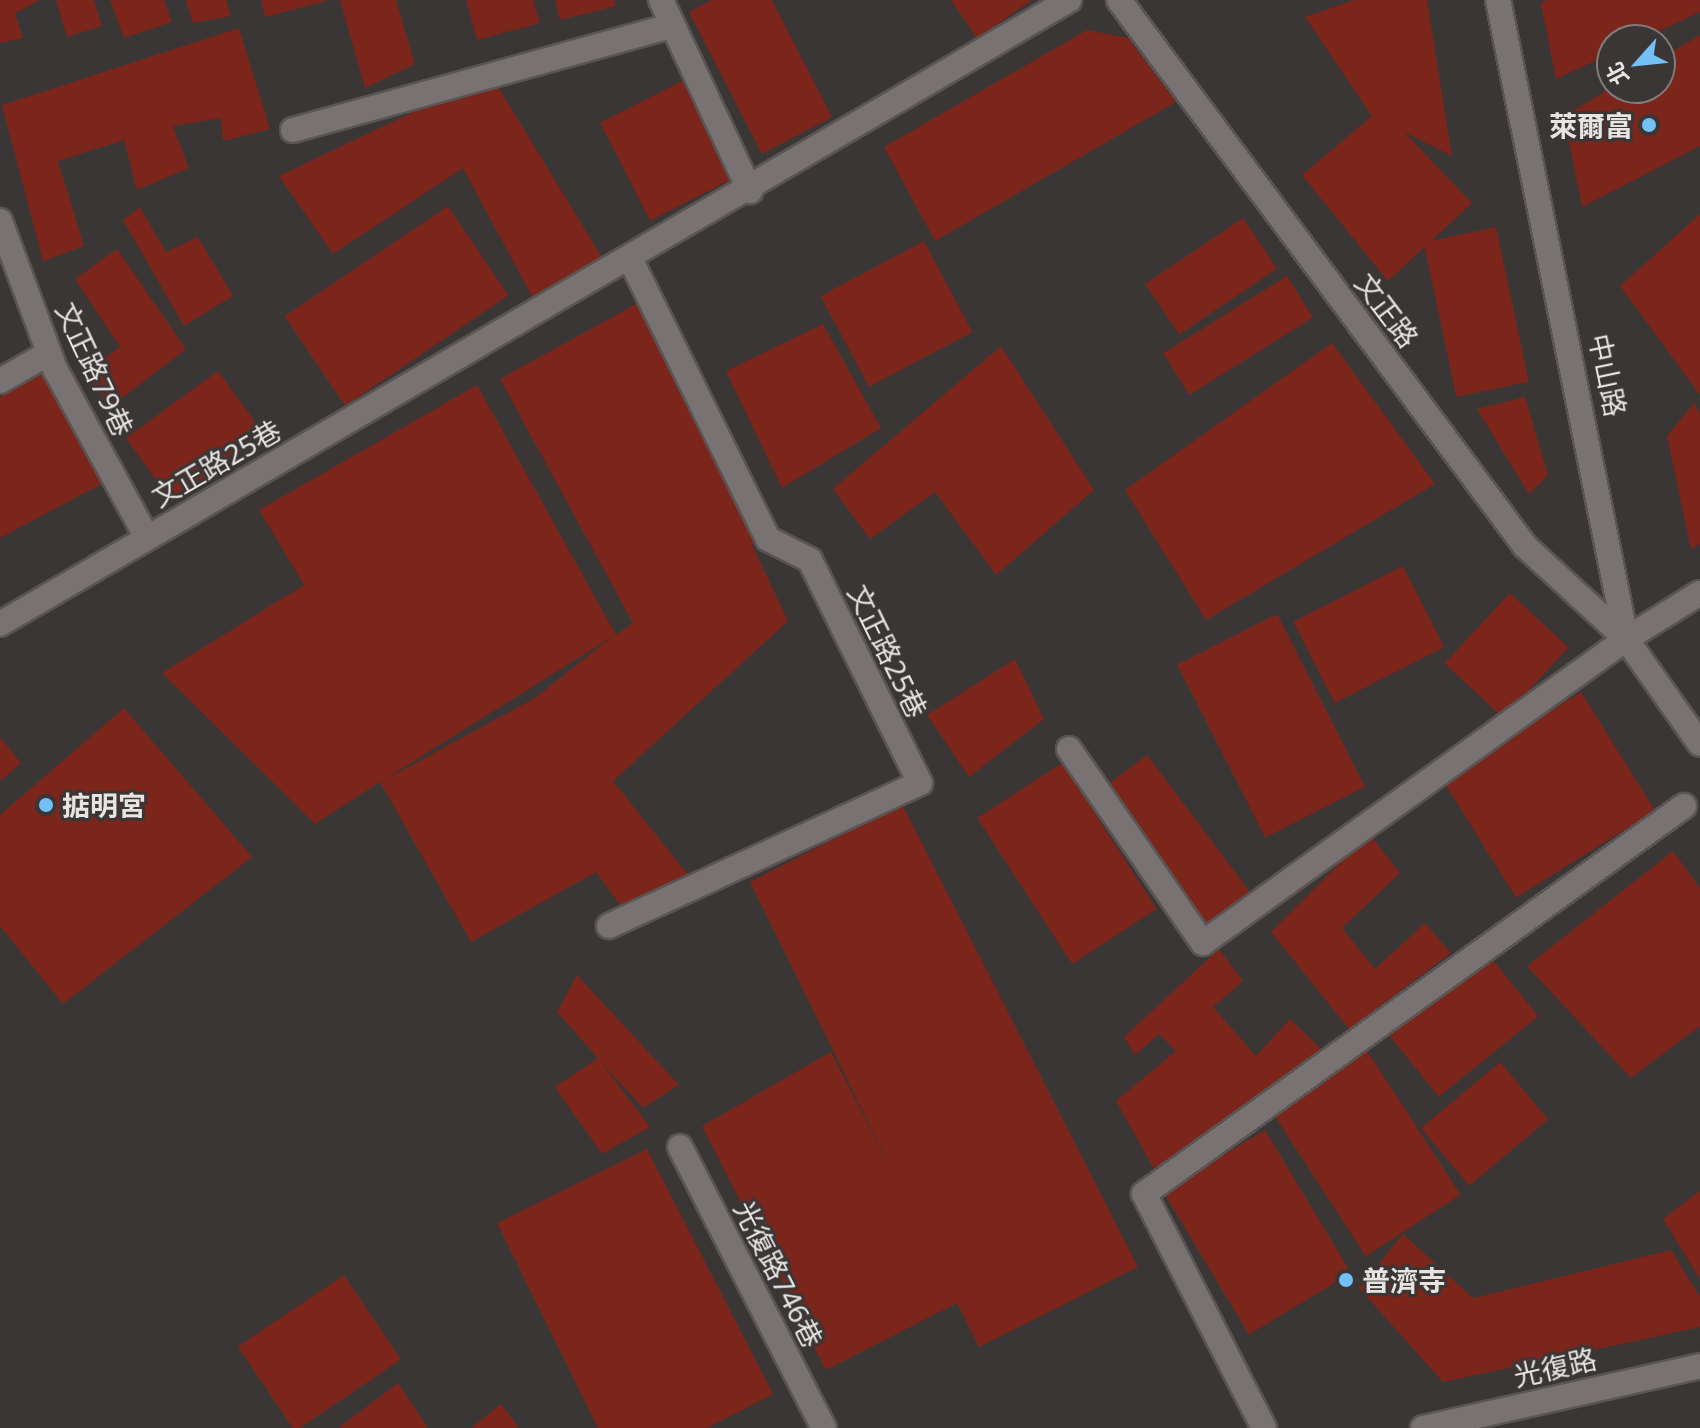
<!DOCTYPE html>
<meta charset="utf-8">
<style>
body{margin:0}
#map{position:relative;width:1700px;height:1428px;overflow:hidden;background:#3b3636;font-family:"Noto Sans","Noto Sans TC",sans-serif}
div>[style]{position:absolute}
.building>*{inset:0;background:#7c251a;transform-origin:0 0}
.roads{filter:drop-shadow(2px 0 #595554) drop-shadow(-2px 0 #595554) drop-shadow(0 2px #595554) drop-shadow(0 -2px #595554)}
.service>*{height:24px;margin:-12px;padding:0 12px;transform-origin:12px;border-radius:12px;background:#787372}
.minor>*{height:24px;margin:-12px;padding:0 12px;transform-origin:12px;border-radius:12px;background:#787372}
.dots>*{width:22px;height:22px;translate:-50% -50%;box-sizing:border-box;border:4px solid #3b3636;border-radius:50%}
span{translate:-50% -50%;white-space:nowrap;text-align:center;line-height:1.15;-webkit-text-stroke:6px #3b3636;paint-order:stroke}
.poi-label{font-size:28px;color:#e7e4e3;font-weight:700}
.right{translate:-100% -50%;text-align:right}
.left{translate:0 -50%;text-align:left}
.street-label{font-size:28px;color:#e7e4e3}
.north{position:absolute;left:1596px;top:24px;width:80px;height:80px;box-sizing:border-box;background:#3b3636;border:2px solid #807c7b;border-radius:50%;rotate:243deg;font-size:22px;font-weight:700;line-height:32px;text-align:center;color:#e7e4e3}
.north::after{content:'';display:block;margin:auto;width:28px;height:36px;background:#73c0f6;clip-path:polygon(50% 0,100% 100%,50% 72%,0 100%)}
</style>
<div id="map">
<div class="building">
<div style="clip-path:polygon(0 0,40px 0,15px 13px,23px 38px,0 43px)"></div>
<div style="clip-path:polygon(56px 0,94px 0,102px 26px,67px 37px)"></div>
<div style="clip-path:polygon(110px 0,164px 0,172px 22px,124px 38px)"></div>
<div style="clip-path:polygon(186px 0,226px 0,231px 16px,193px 23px)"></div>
<div style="clip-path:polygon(261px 0,326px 0,326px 1px,265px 17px)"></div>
<div style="clip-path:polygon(340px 0,396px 0,415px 64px,365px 88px)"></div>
<div style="clip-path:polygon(466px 0,533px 0,540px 23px,477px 40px)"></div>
<div style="clip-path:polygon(555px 0,614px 0,616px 6px,560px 20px)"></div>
<div style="clip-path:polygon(712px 0,772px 0,832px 117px,762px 154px,689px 12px)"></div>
<div style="clip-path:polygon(951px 0,1032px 0,977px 38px)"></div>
<div style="clip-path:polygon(1354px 0,1427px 0,1452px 156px,1404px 132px,1472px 203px,1388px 281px,1302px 175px,1372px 116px,1305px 17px)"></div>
<div style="clip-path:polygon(1547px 0,1700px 0,1700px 12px,1640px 40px,1612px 40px,1612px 53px,1556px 79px,1541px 3px)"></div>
<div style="clip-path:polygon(239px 28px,270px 129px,223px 141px,221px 118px,173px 126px,189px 168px,137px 190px,124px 140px,58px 161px,84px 246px,43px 261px,2px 105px)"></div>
<div style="clip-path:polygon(1087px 30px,1128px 38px,1176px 102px,935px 241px,884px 147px)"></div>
<div style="clip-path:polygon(1700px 35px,1700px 146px,1582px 207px,1564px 116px,1611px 88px,1660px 88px,1660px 59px)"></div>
<div style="clip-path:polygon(491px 75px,606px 264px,536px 304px,463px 168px,333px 254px,279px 176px)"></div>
<div style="left:684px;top:80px;width:110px;height:94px;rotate:63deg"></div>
<div style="left:448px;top:206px;width:108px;height:197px;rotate:56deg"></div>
<div style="clip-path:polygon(140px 207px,166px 252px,198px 237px,233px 296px,184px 326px,123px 220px)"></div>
<div style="clip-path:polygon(1700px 214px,1700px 395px,1620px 286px)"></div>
<div style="left:1243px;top:218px;width:61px;height:118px;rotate:56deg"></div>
<div style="left:1496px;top:227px;width:158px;height:74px;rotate:78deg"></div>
<div style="left:924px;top:241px;width:103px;height:117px;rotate:62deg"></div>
<div style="clip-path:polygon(117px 249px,186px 349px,110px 407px,85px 372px,120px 347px,75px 279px)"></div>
<div style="left:1287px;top:276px;width:49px;height:146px;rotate:58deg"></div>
<div style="clip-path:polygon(evenodd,638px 303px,758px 542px,752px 545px,788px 621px,613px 781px,697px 886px,629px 917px,596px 872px,471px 942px,380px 782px,315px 824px,162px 673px,304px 585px,259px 510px,477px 385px,616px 635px,633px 623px,500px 379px,638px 303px,613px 636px,535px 698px,390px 777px,390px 776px,613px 636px)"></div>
<div style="clip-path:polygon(823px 324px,881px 428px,782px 488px,726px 371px)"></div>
<div style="clip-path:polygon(1332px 343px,1435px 484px,1206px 620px,1125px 490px)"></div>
<div style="clip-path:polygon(1001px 346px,1094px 490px,996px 575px,935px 492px,870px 539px,833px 489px)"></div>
<div style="clip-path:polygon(49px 371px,107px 481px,0 538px,0 397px)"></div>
<div style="left:218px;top:371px;width:79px;height:114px;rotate:54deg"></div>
<div style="clip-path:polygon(1525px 397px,1548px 475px,1529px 494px,1477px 409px)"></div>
<div style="clip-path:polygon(1694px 403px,1700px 413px,1700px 544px,1691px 549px,1667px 436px)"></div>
<div style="left:1403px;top:566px;width:91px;height:123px;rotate:63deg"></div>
<div style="left:1510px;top:593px;width:80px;height:96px;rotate:43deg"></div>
<div style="left:1277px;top:614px;width:194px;height:112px;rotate:63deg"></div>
<div style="clip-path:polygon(1015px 659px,1044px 719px,969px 777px,927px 715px)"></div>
<div style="left:1581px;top:692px;width:140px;height:164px;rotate:58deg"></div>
<div style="clip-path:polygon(124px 708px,252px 857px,63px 1004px,0 926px,0 815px)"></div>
<div style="clip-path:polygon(0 737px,21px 763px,0 781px)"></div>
<div style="left:1147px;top:755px;width:178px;height:58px;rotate:53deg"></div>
<div style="left:1062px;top:763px;width:174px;height:101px;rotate:57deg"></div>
<div style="clip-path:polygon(902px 804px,1138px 1267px,979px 1347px,957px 1303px,826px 1370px,702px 1126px,831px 1052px,896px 1178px,750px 882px)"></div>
<div style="clip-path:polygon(1369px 834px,1400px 873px,1342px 928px,1375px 969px,1425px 923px,1451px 953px,1349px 1029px,1271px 932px)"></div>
<div style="clip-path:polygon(1673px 851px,1700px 888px,1700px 1026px,1631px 1078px,1527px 966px)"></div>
<div style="clip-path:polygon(1219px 949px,1243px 981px,1213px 1007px,1256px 1056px,1290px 1019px,1322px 1050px,1157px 1174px,1116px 1101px,1176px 1051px,1159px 1034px,1135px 1055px,1124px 1037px)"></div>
<div style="left:1488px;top:954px;width:80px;height:128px;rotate:51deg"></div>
<div style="clip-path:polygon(577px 975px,679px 1085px,643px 1108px,600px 1061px,650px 1127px,602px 1154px,555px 1087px,598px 1058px,557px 1012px)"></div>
<div style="left:1362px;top:1043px;width:181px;height:113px;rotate:57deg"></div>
<div style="left:1500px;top:1062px;width:75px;height:103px;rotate:50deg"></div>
<div style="left:1265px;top:1130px;width:167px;height:119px;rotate:59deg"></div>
<div style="clip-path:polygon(647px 1149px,773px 1394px,707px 1428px,598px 1428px,497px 1223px)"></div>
<div style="clip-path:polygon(1700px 1191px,1700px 1279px,1663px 1219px)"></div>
<div style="clip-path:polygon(1403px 1234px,1473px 1298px,1671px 1250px,1700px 1297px,1700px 1327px,1443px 1382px,1359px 1288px)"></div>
<div style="left:344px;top:1275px;width:102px;height:128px;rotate:56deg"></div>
<div style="clip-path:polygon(398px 1383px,428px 1428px,338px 1428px)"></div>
<div style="clip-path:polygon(501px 1404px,519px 1428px,471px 1428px)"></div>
</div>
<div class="roads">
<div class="service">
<div style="left:661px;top:0;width:211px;rotate:65deg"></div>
<div style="left:0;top:221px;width:158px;rotate:69.6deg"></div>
<div style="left:55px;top:369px;width:192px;rotate:61.4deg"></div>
<div style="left:0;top:381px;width:56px;rotate:-29.7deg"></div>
<div style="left:0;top:624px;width:1238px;rotate:-30.27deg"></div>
<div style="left:1069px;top:749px;width:236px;rotate:55.4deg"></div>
<div style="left:1203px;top:943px;width:521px;rotate:-35.7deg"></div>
<div style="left:609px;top:926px;width:342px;rotate:-24.7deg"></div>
<div style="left:920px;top:783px;width:249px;rotate:-116.3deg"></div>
<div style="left:810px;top:560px;width:47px;rotate:-153.4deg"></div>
<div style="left:768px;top:539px;width:312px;rotate:-116.2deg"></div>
<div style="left:680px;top:1147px;width:316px;rotate:62.9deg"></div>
<div style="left:1264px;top:1428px;width:263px;rotate:-117.1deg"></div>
<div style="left:1144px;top:1194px;width:665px;rotate:-35.7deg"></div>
</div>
<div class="minor">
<div style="left:1119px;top:0;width:680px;rotate:53.37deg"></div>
<div style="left:1525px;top:546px;width:137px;rotate:42.6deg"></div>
<div style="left:1626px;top:639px;width:87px;rotate:-31.9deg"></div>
<div style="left:1498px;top:0;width:652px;rotate:78.67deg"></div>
<div style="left:1626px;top:639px;width:128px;rotate:54.8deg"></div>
<div style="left:293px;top:130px;width:394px;rotate:-15.4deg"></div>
<div style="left:1423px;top:1428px;width:284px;rotate:-12.6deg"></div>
</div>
</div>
<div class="dots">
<div style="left:1649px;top:125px;background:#73c0f6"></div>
<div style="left:46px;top:805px;background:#73c0f6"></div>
<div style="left:1346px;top:1280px;background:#73c0f6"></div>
</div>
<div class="poi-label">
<span class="right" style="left:1633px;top:125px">萊爾富</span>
<span class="left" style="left:62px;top:805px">掂明宮</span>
<span class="left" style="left:1362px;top:1280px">普濟寺</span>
</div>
<div class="street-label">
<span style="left:1387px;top:310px;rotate:53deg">文正路</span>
<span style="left:95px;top:369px;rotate:65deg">文正路79巷</span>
<span style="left:1608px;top:375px;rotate:78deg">中山路</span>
<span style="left:216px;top:463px;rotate:-30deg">文正路25巷</span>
<span style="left:888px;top:651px;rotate:64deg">文正路25巷</span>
<span style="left:779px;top:1274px;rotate:63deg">光復路746巷</span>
<span style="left:1555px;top:1367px;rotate:-13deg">光復路</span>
</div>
<div class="north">北</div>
</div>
